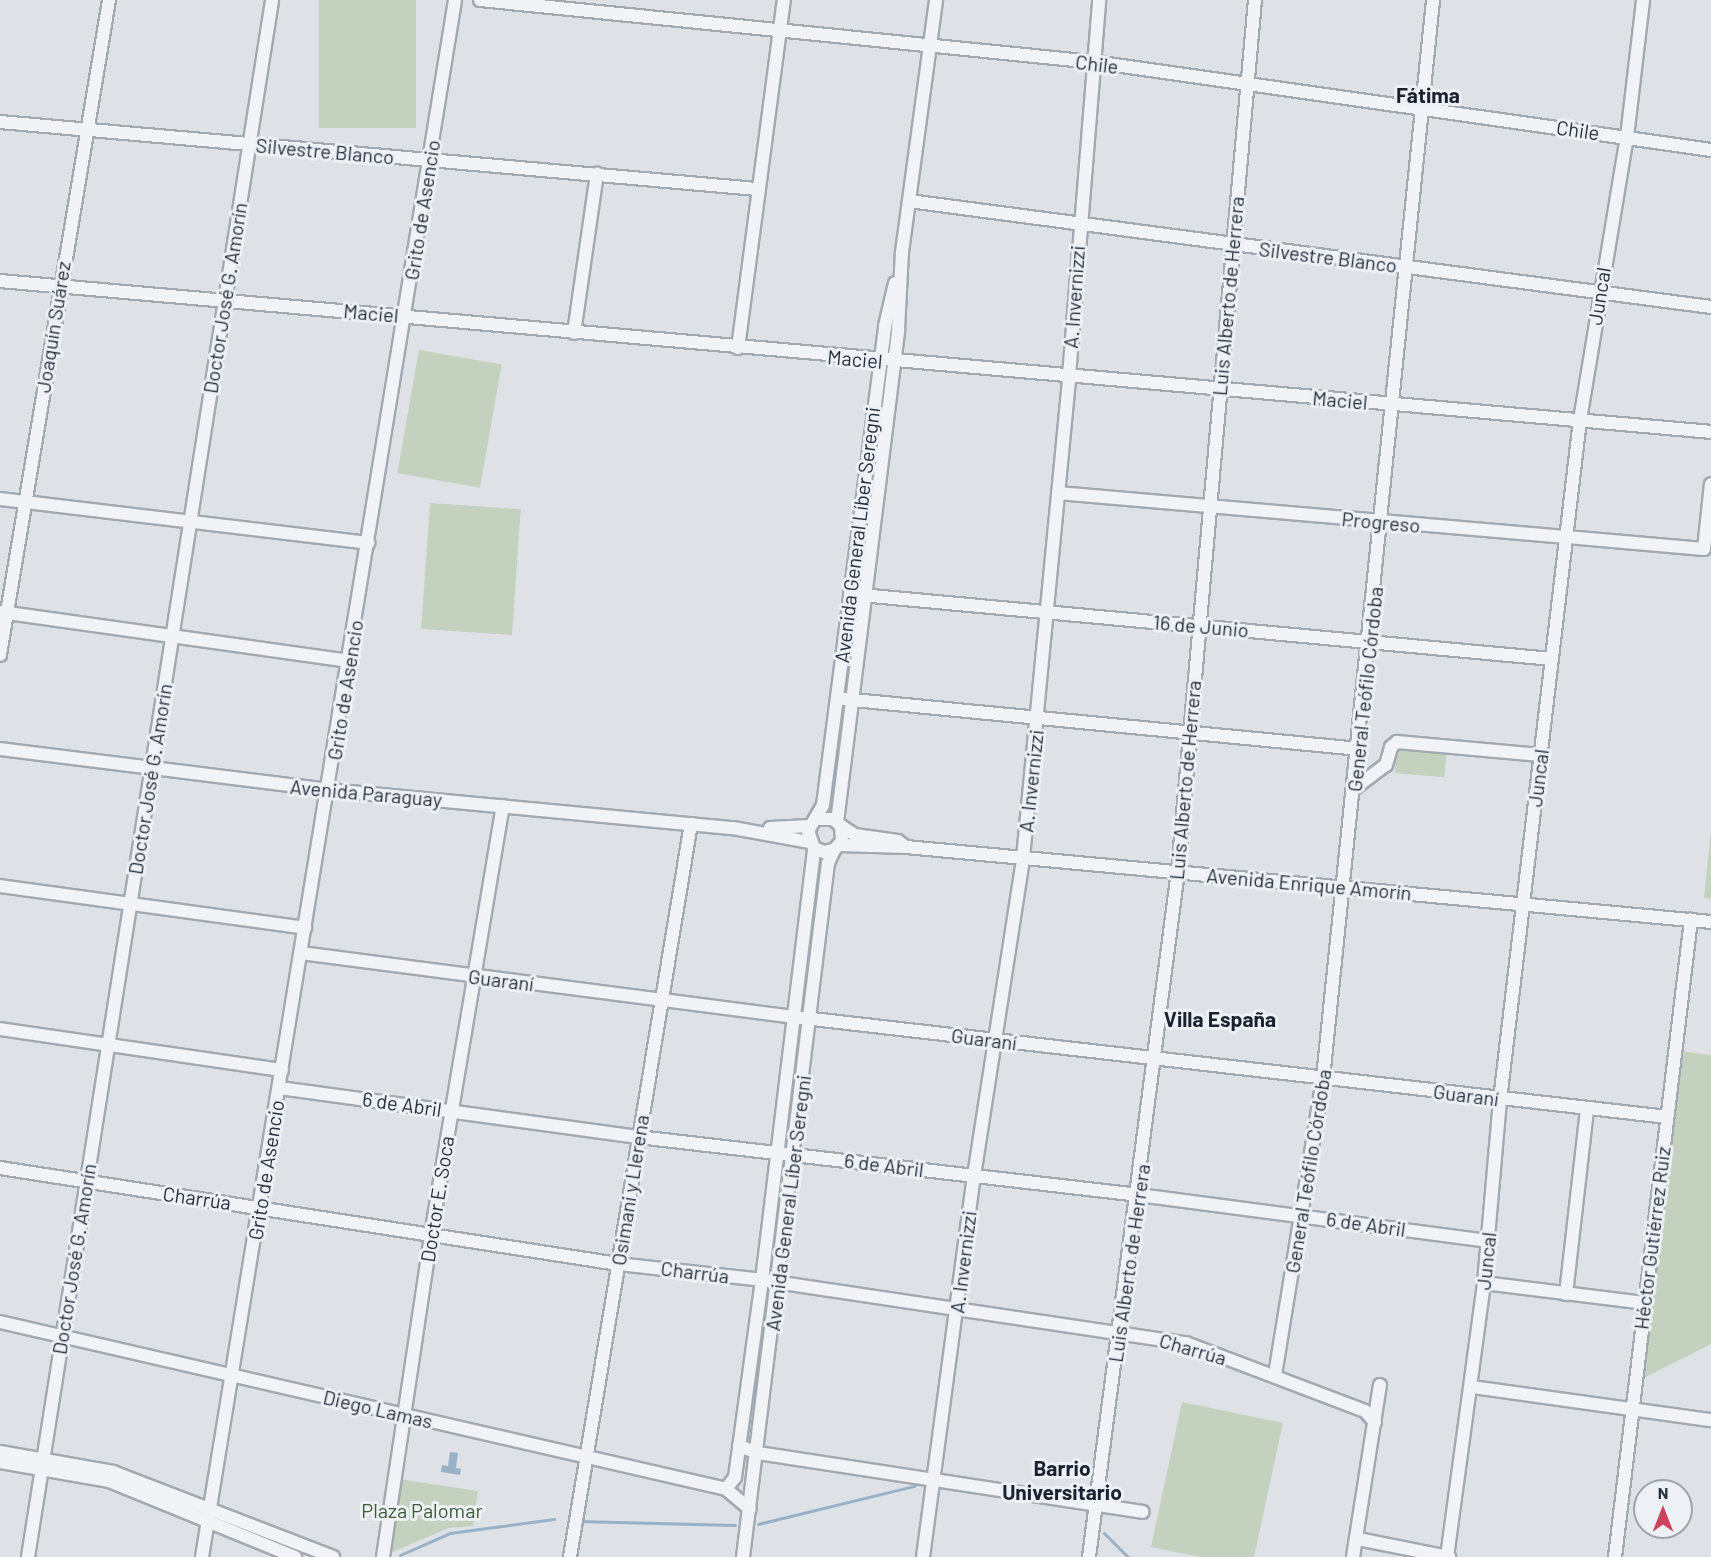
<!DOCTYPE html>
<meta charset="utf-8">
<style>
body{margin:0}
#map{position:relative;width:1711px;height:1557px;overflow:hidden;background:#dee2e7;font-family:Barlow,sans-serif}
div>[style]{position:absolute}
.green>*{inset:0;background:#c4d1bf;transform-origin:0 0}
.water>*{inset:0;background:#99b1c7}
.stream>*{height:3px;margin:-1.5px;padding:0 1.5px;transform-origin:1.5px;border-radius:1.5px;background:#99b1c7}
.roads{filter:drop-shadow(2px 0 #a3a9b1) drop-shadow(-2px 0 #a3a9b1) drop-shadow(0 2px #a3a9b1) drop-shadow(0 -2px #a3a9b1)}
.minor>*{height:12px;margin:-6px;padding:0 6px;transform-origin:6px;border-radius:6px;background:#f1f3f6}
span{translate:-50% -50%;white-space:nowrap;text-align:center;line-height:1.15;-webkit-text-stroke:6px #edf1f5;paint-order:stroke}
.street-label{font-size:20px;color:#27303e}
.park-label{font-size:20px;color:#3d5a35}
.neighbourhood-label{font-size:21px;color:#1a212f;font-weight:700}
.north{position:absolute;left:1633px;top:1479px;width:60px;height:60px;box-sizing:border-box;background:#edf1f5;border:2px solid #9ea4ac;border-radius:50%;rotate:0deg;font-size:16px;font-weight:700;line-height:24px;text-align:center;color:#27303e}
.north::after{content:'';display:block;margin:auto;width:21px;height:27px;background:#cc435c;clip-path:polygon(50% 0,100% 100%,50% 72%,0 100%)}
</style>
<div id="map">
<div class="green">
<div style="left:319px;top:0;width:97px;height:128px"></div>
<div style="left:419px;top:350px;width:84px;height:125px;rotate:10deg"></div>
<div style="left:430px;top:503px;width:91px;height:126px;rotate:4deg"></div>
<div style="left:1397px;top:745px;width:50px;height:28px;rotate:5deg"></div>
<div style="clip-path:polygon(1711px 830px,1711px 899px,1704px 898px)"></div>
<div style="clip-path:polygon(1679px 1051px,1711px 1055px,1711px 1344px,1640px 1380px)"></div>
<div style="clip-path:polygon(1182px 1402px,1283px 1423px,1254px 1557px,1200px 1557px,1151px 1547px)"></div>
<div style="clip-path:polygon(399px 1479px,478px 1491px,473px 1526px,449px 1528px,388px 1554px)"></div>
</div>
<div class="water">
<div style="clip-path:polygon(450px 1452px,458px 1453px,456px 1468px,461px 1469px,460px 1475px,441px 1472px,442px 1465px,448px 1466px)"></div>
</div>
<div class="stream">
<div style="left:578px;top:1521px;width:157px;rotate:1.5deg"></div>
<div style="left:758px;top:1524px;width:161px;rotate:-13.7deg"></div>
<div style="left:1104px;top:1533px;width:34px;rotate:45deg"></div>
<div style="left:400px;top:1555px;width:55px;rotate:-23.7deg"></div>
<div style="left:450px;top:1533px;width:105px;rotate:-7.7deg"></div>
</div>
<div class="roads">
<div class="minor">
<div style="left:480px;top:0;width:617px;rotate:5.77deg"></div>
<div style="left:1094px;top:62px;width:623px;rotate:8.12deg"></div>
<div style="left:0;top:122px;width:760px;rotate:5.06deg"></div>
<div style="left:909px;top:201px;width:809px;rotate:7.53deg"></div>
<div style="left:0;top:281px;width:1718px;rotate:5.04deg"></div>
<div style="left:574px;top:333px;width:161px;rotate:-81.8deg"></div>
<div style="left:738px;top:348px;width:351px;rotate:-82.5deg"></div>
<div style="left:1058px;top:493px;width:648px;rotate:4.95deg"></div>
<div style="left:1704px;top:549px;width:65px;rotate:-83.9deg"></div>
<div style="left:0;top:499px;width:371px;rotate:6.8deg"></div>
<div style="left:850px;top:594px;width:705px;rotate:5.29deg"></div>
<div style="left:1px;top:612px;width:351px;rotate:8deg"></div>
<div style="left:0;top:655px;width:664px;rotate:-80.55deg"></div>
<div style="left:843px;top:699px;width:518px;rotate:5.53deg"></div>
<div style="left:0;top:749px;width:332px;rotate:7.1deg"></div>
<div style="left:329px;top:790px;width:406px;rotate:5.4deg"></div>
<div style="left:733px;top:828px;width:77px;rotate:10.4deg"></div>
<div style="left:1355px;top:788px;width:39px;rotate:-37deg"></div>
<div style="left:1386px;top:765px;width:19px;rotate:-74deg"></div>
<div style="left:1391px;top:747px;width:8px;rotate:-40deg"></div>
<div style="left:1397px;top:742px;width:144px;rotate:5.2deg"></div>
<div style="left:817px;top:819px;width:16px"></div>
<div style="left:833px;top:819px;width:11px;rotate:41deg"></div>
<div style="left:841px;top:826px;width:15px;rotate:86deg"></div>
<div style="left:842px;top:841px;width:12px;rotate:132deg"></div>
<div style="left:834px;top:850px;width:10px;rotate:169deg"></div>
<div style="left:824px;top:852px;width:11px;rotate:-158deg"></div>
<div style="left:814px;top:848px;width:18px;rotate:-109deg"></div>
<div style="left:808px;top:831px;width:30px;rotate:-60deg"></div>
<div style="left:823px;top:805px;width:483px;rotate:-82.6deg"></div>
<div style="left:885px;top:326px;width:44px;rotate:-76.9deg"></div>
<div style="left:837px;top:822px;width:496px;rotate:-82.9deg"></div>
<div style="left:898px;top:330px;width:78px;rotate:-87.1deg"></div>
<div style="left:902px;top:252px;width:254px;rotate:-82.3deg"></div>
<div style="left:841px;top:826px;width:17px;rotate:33deg"></div>
<div style="left:855px;top:835px;width:43px;rotate:7.9deg"></div>
<div style="left:898px;top:841px;width:10px;rotate:37deg"></div>
<div style="left:770px;top:828px;width:40px;rotate:-2.9deg"></div>
<div style="left:840px;top:845px;width:66px;rotate:1.7deg"></div>
<div style="left:906px;top:847px;width:808px;rotate:5.32deg"></div>
<div style="left:0;top:886px;width:308px;rotate:7.8deg"></div>
<div style="left:301px;top:953px;width:498px;rotate:7.4deg"></div>
<div style="left:795px;top:1017px;width:878px;rotate:6.54deg"></div>
<div style="left:0;top:1029px;width:285px;rotate:8.3deg"></div>
<div style="left:280px;top:1088px;width:361px;rotate:7.8deg"></div>
<div style="left:638px;top:1137px;width:504px;rotate:6.6deg"></div>
<div style="left:1139px;top:1195px;width:353px;rotate:7.5deg"></div>
<div style="left:0;top:1168px;width:625px;rotate:8.83deg"></div>
<div style="left:618px;top:1264px;width:145px;rotate:6.3deg"></div>
<div style="left:762px;top:1280px;width:429px;rotate:8.5deg"></div>
<div style="left:1186px;top:1343px;width:191px;rotate:20.8deg"></div>
<div style="left:1365px;top:1411px;width:15px;rotate:48deg"></div>
<div style="left:1484px;top:1283px;width:161px;rotate:7.1deg"></div>
<div style="left:1566px;top:1294px;width:185px;rotate:-83.5deg"></div>
<div style="left:0;top:1322px;width:745px;rotate:12.95deg"></div>
<div style="left:726px;top:1489px;width:31px;rotate:40deg"></div>
<div style="left:1275px;top:1375px;width:301px;rotate:-80.8deg"></div>
<div style="left:1323px;top:1078px;width:1084px;rotate:-84.17deg"></div>
<div style="left:1472px;top:1387px;width:241px;rotate:7.9deg"></div>
<div style="left:739px;top:1446px;width:20px;rotate:20deg"></div>
<div style="left:758px;top:1453px;width:389px;rotate:8.7deg"></div>
<div style="left:0;top:1452px;width:115px;rotate:10deg"></div>
<div style="left:113px;top:1472px;width:236px;rotate:21.1deg"></div>
<div style="left:0;top:1462px;width:111px;rotate:9.9deg"></div>
<div style="left:109px;top:1481px;width:201px;rotate:22.2deg"></div>
<div style="left:726px;top:1489px;width:15px;rotate:-53deg"></div>
<div style="left:735px;top:1477px;width:199px;rotate:-82.2deg"></div>
<div style="left:762px;top:1280px;width:435px;rotate:-83.1deg"></div>
<div style="left:1358px;top:1539px;width:93px;rotate:11.2deg"></div>
<div style="left:28px;top:1557px;width:1576px;rotate:-81.09deg"></div>
<div style="left:202px;top:1557px;width:1577px;rotate:-80.77deg"></div>
<div style="left:383px;top:1557px;width:326px;rotate:-81.5deg"></div>
<div style="left:431px;top:1235px;width:435px;rotate:-80.5deg"></div>
<div style="left:570px;top:1557px;width:743px;rotate:-80.63deg"></div>
<div style="left:743px;top:1557px;width:699px;rotate:-83.02deg"></div>
<div style="left:828px;top:863px;width:14px;rotate:-65deg"></div>
<div style="left:923px;top:1557px;width:384px;rotate:-82.4deg"></div>
<div style="left:974px;top:1176px;width:322px;rotate:-81.2deg"></div>
<div style="left:1023px;top:858px;width:484px;rotate:-84.5deg"></div>
<div style="left:1069px;top:376px;width:377px;rotate:-85.4deg"></div>
<div style="left:1089px;top:1557px;width:692px;rotate:-82.61deg"></div>
<div style="left:1178px;top:871px;width:874px;rotate:-84.95deg"></div>
<div style="left:1353px;top:1557px;width:174px;rotate:-81.1deg"></div>
<div style="left:1447px;top:1557px;width:276px;rotate:-82.3deg"></div>
<div style="left:1484px;top:1283px;width:184px;rotate:-85deg"></div>
<div style="left:1500px;top:1100px;width:685px;rotate:-83.29deg"></div>
<div style="left:1580px;top:420px;width:287px;rotate:-80.6deg"></div>
<div style="left:1627px;top:137px;width:138px;rotate:-83.3deg"></div>
<div style="left:1615px;top:1557px;width:642px;rotate:-83.2deg"></div>
</div>
</div>
<div class="street-label">
<span style="left:1097px;top:64px;rotate:7deg">Chile</span>
<span style="left:1578px;top:130px;rotate:8deg">Chile</span>
<span style="left:325px;top:151px;rotate:5deg">Silvestre Blanco</span>
<span style="left:422px;top:210px;rotate:-81deg">Grito de Asencio</span>
<span style="left:1328px;top:257px;rotate:7deg">Silvestre Blanco</span>
<span style="left:1228px;top:296px;rotate:-85deg">Luis Alberto de Herrera</span>
<span style="left:1599px;top:296px;rotate:-81deg">Juncal</span>
<span style="left:1074px;top:297px;rotate:-86deg">A. Invernizzi</span>
<span style="left:225px;top:298px;rotate:-81deg">Doctor José G. Amorín</span>
<span style="left:371px;top:313px;rotate:5deg">Maciel</span>
<span style="left:53px;top:327px;rotate:-81deg">Joaquín Suárez</span>
<span style="left:855px;top:359px;rotate:5deg">Maciel</span>
<span style="left:1340px;top:400px;rotate:5deg">Maciel</span>
<span style="left:1381px;top:522px;rotate:5deg">Progreso</span>
<span style="left:857px;top:535px;rotate:-83deg">Avenida General Líber Seregni</span>
<span style="left:1201px;top:626px;rotate:5deg">16 de Junio</span>
<span style="left:1365px;top:689px;rotate:-84deg">General Teófilo Córdoba</span>
<span style="left:345px;top:690px;rotate:-81deg">Grito de Asencio</span>
<span style="left:1538px;top:778px;rotate:-83deg">Juncal</span>
<span style="left:150px;top:779px;rotate:-81deg">Doctor José G. Amorín</span>
<span style="left:1185px;top:780px;rotate:-85deg">Luis Alberto de Herrera</span>
<span style="left:1031px;top:781px;rotate:-84deg">A. Invernizzi</span>
<span style="left:366px;top:793px;rotate:5deg">Avenida Paraguay</span>
<span style="left:1309px;top:884px;rotate:5deg">Avenida Enrique Amorín</span>
<span style="left:501px;top:980px;rotate:7deg">Guaraní</span>
<span style="left:984px;top:1039px;rotate:7deg">Guaraní</span>
<span style="left:1466px;top:1095px;rotate:7deg">Guaraní</span>
<span style="left:402px;top:1104px;rotate:8deg">6 de Abril</span>
<span style="left:884px;top:1165px;rotate:7deg">6 de Abril</span>
<span style="left:266px;top:1170px;rotate:-81deg">Grito de Asencio</span>
<span style="left:1308px;top:1171px;rotate:-81deg">General Teófilo Córdoba</span>
<span style="left:630px;top:1190px;rotate:-81deg">Osimani y Llerena</span>
<span style="left:197px;top:1198px;rotate:8deg">Charrúa</span>
<span style="left:437px;top:1199px;rotate:-81deg">Doctor E. Soca</span>
<span style="left:788px;top:1203px;rotate:-83deg">Avenida General Líber Seregni</span>
<span style="left:1366px;top:1224px;rotate:8deg">6 de Abril</span>
<span style="left:1652px;top:1238px;rotate:-83deg">Héctor Gutiérrez Ruiz</span>
<span style="left:74px;top:1259px;rotate:-81deg">Doctor José G. Amorín</span>
<span style="left:1486px;top:1261px;rotate:-84deg">Juncal</span>
<span style="left:963px;top:1262px;rotate:-83deg">A. Invernizzi</span>
<span style="left:1129px;top:1263px;rotate:-82deg">Luis Alberto de Herrera</span>
<span style="left:695px;top:1272px;rotate:7deg">Charrúa</span>
<span style="left:1193px;top:1349px;rotate:16deg">Charrúa</span>
<span style="left:378px;top:1409px;rotate:13deg">Diego Lamas</span>
</div>
<div class="park-label">
<span style="left:422px;top:1510px">Plaza Palomar</span>
</div>
<div class="neighbourhood-label">
<span style="left:1428px;top:95px">Fátima</span>
<span style="left:1220px;top:1019px">Villa España</span>
<span style="left:1062px;top:1480px">Barrio<br>Universitario</span>
</div>
<div class="north">N</div>
</div>
